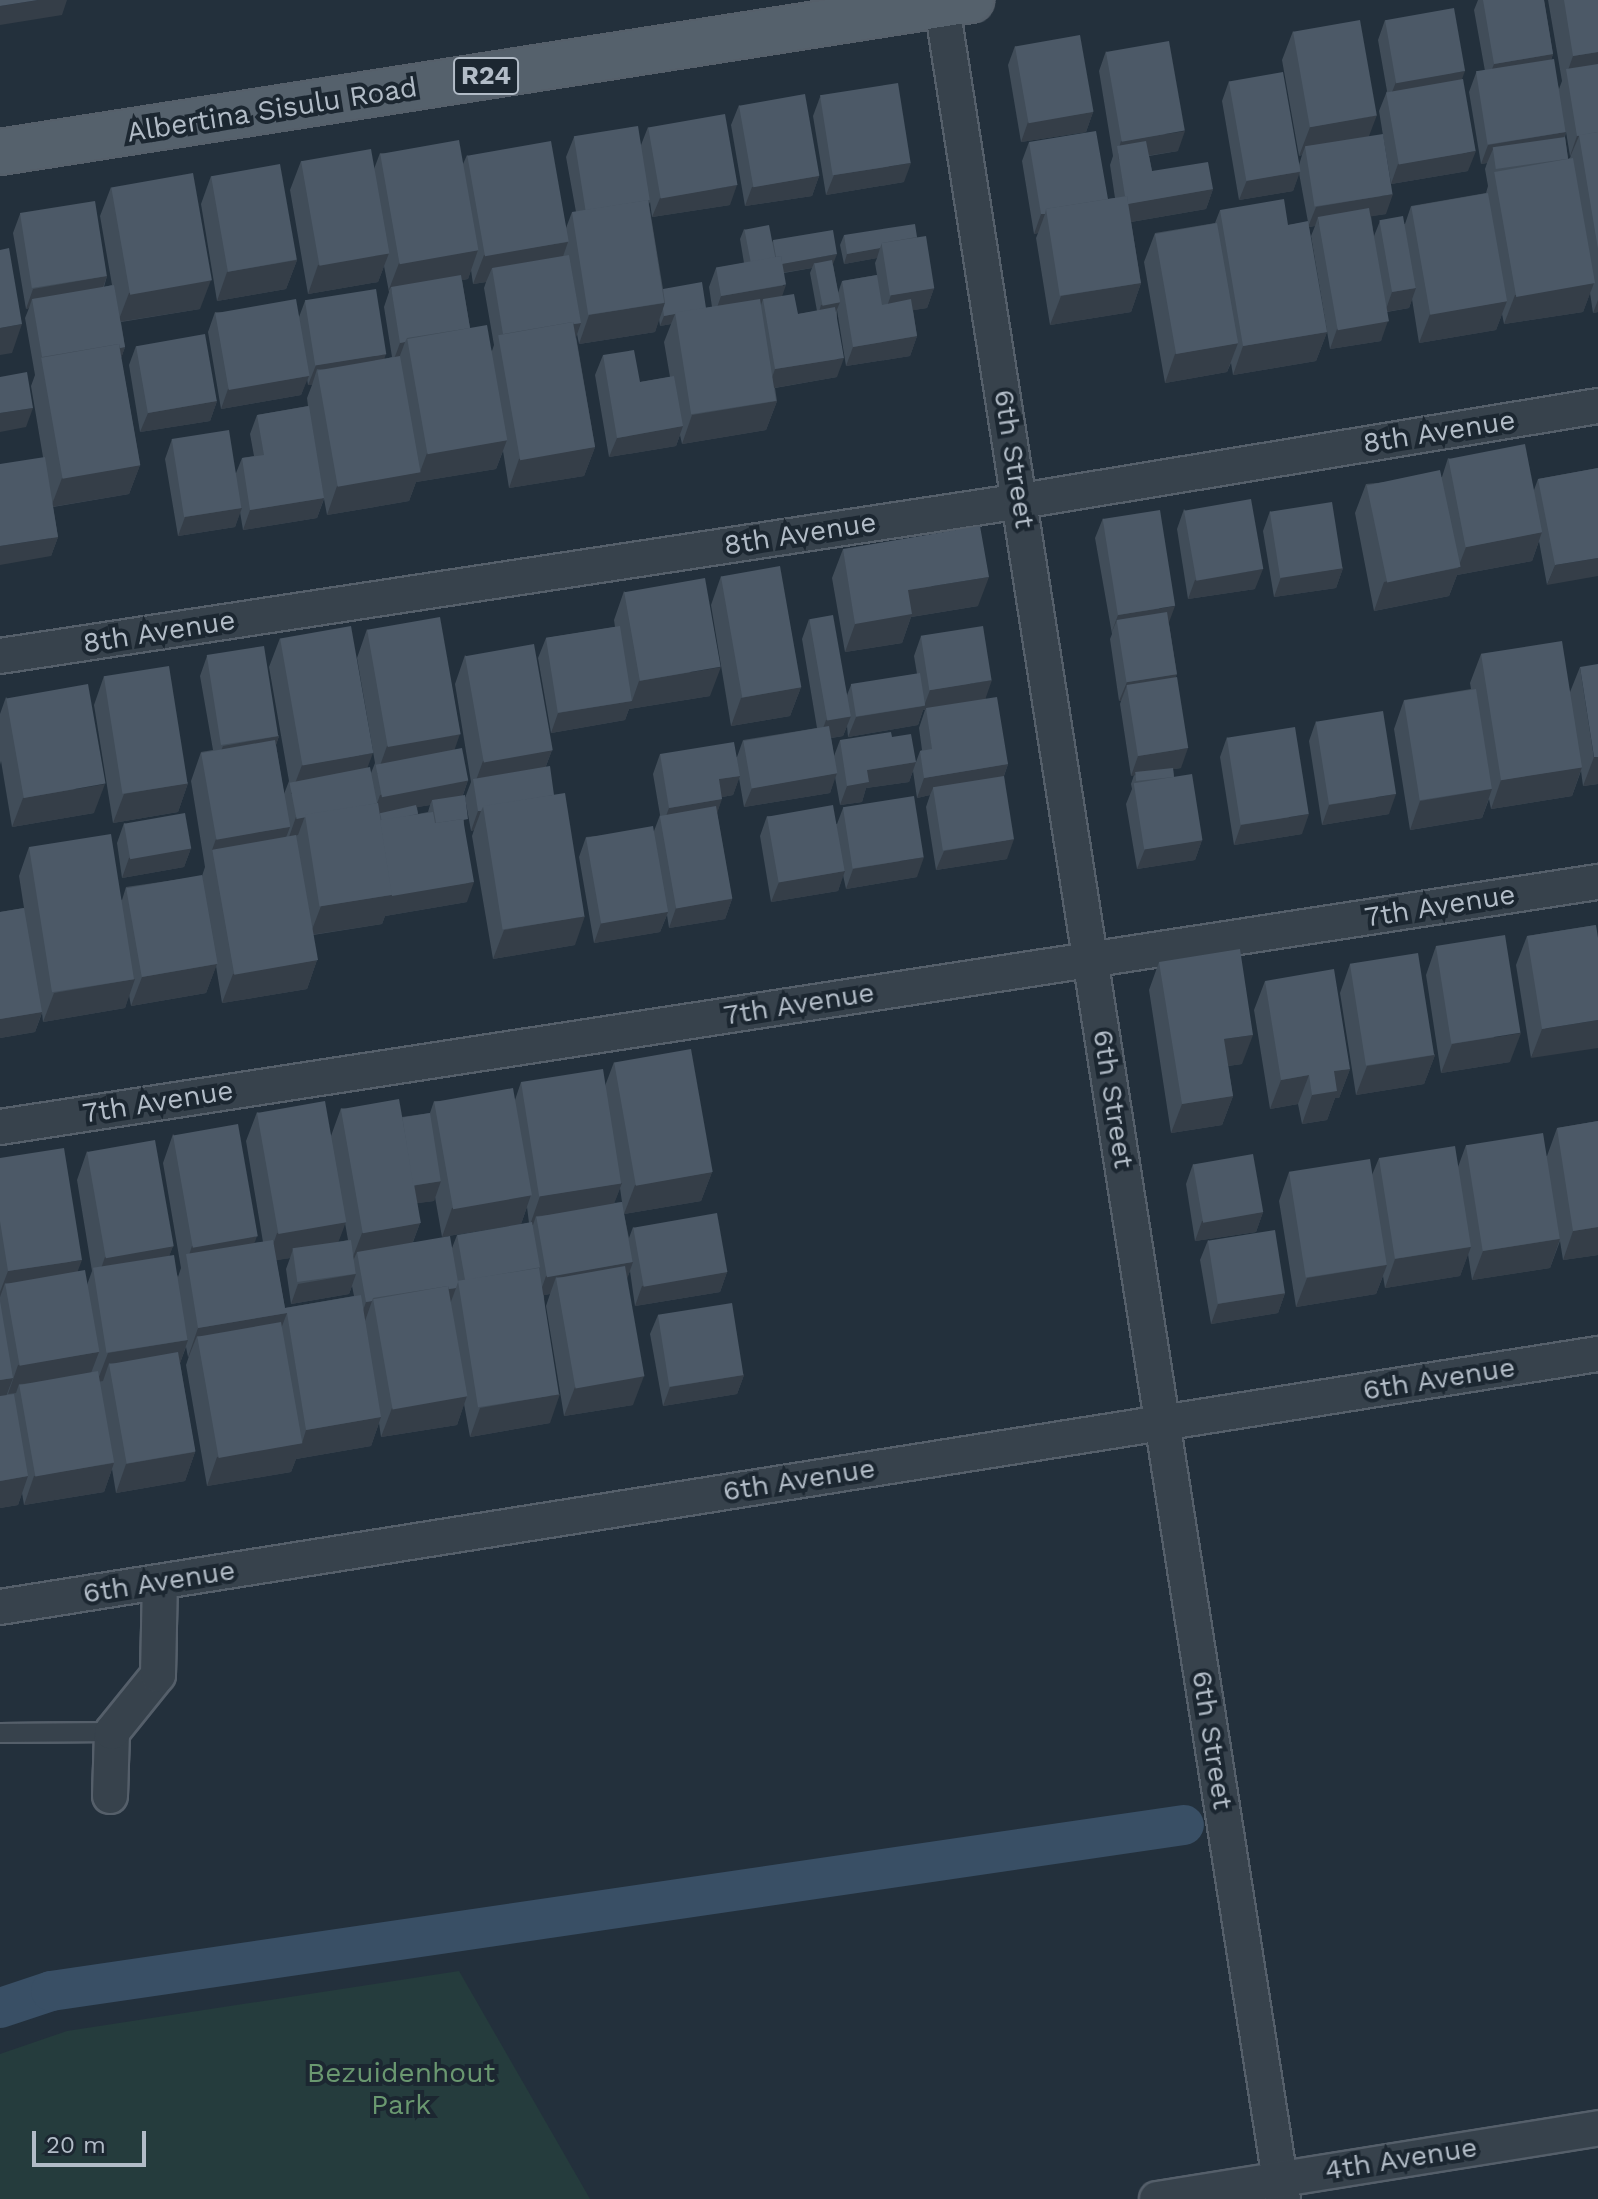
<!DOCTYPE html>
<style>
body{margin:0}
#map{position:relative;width:1598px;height:2199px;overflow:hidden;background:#23303c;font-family:"Work Sans",sans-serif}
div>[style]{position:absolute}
.green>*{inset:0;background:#253c3d}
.canal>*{height:40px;margin:-20px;padding:0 20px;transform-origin:20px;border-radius:20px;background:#394f65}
.roads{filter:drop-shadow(2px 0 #555f6a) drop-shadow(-2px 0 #555f6a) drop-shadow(0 2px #555f6a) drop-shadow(0 -2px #555f6a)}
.service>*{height:18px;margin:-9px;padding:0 9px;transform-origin:9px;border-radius:9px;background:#37424c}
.minor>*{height:34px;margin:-17px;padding:0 17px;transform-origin:17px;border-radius:17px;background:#37424c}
.primary>*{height:44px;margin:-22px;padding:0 22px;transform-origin:22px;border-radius:22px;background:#55616c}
.wall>*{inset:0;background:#414d59}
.shaded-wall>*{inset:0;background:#353e48}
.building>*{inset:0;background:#4c5967;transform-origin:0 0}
span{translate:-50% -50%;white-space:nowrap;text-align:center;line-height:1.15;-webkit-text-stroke:8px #1c2731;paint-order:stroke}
.shield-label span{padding:2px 6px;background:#1c2731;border:2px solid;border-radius:6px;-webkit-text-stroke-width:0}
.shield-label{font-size:26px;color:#b2bcc7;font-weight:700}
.street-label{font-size:28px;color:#b2bcc7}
.park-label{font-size:28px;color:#6a9870}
.scale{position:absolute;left:32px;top:2131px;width:114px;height:36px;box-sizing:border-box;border:4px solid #b2bcc7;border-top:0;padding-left:10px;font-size:24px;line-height:28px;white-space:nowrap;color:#b2bcc7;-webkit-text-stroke:6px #1c2731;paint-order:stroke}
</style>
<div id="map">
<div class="green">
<div style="clip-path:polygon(459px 1971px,590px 2199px,0 2199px,0 2054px,67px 2031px)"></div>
</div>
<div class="canal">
<div style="left:0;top:2008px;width:54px;rotate:-18.4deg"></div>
<div style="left:51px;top:1991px;width:1145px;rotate:-8.34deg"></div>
</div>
<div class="roads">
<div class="service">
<div style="left:0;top:1733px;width:112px;rotate:-0.5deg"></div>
</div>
<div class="minor">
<div style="left:941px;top:0;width:2225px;rotate:81.16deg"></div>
<div style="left:0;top:656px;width:1033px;rotate:-8.63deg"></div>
<div style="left:1021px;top:501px;width:585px;rotate:-9.35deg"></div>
<div style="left:0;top:1127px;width:1617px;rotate:-8.72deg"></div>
<div style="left:0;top:1607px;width:1618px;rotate:-9deg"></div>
<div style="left:110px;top:1796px;width:64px;rotate:-88.2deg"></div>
<div style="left:112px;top:1732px;width:73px;rotate:-51.1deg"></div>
<div style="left:158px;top:1675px;width:93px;rotate:-88.8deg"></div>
<div style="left:1157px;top:2199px;width:447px;rotate:-9.1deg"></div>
</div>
<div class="primary">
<div style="left:0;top:152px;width:983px;rotate:-8.9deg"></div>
</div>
</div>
<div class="wall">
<div style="clip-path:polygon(evenodd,1478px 0,1544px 0,1553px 54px,1551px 60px,1559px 89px,1562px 81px,1548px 0,1598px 0,1598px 312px,1593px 313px,1590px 293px,1583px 312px,1504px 324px,1502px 314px,1496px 330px,1419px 343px,1412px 299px,1409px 308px,1387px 312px,1381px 341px,1330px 349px,1311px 236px,1315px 226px,1309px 227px,1327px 332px,1316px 361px,1233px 375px,1231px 363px,1227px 372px,1165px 383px,1144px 262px,1155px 233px,1215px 223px,1220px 210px,1288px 225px,1308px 222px,1299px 173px,1293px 191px,1239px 200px,1222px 101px,1229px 81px,1299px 165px,1302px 155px,1299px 156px,1282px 60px,1293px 31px,1369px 136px,1386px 214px,1371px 216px,1374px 236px,1380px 221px,1405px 224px,1411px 206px,1486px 193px,1488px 186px,1485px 169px,1487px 163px,1481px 164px,1469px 92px,1476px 73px,1485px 71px,1474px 10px,1478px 0,1566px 132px,1570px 156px,1571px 155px,1570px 158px,1568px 159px,1565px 137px,1566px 132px)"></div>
<div style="clip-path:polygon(1385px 20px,1462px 79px,1468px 171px,1391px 184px,1379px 111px,1387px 91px,1378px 40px)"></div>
<div style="clip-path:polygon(1015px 46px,1093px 112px,1086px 132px,1021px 142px,1008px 65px)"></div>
<div style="clip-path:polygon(1106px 51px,1178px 151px,1149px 156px,1152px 171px,1213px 189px,1206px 209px,1131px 222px,1141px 283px,1131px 312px,1050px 325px,1036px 238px,1038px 233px,1034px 234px,1022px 161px,1029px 142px,1108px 199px,1115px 198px,1110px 165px,1113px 156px,1099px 71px)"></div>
<div style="clip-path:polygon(820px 97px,904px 182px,826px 195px,813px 116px)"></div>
<div style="clip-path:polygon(739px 105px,819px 176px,812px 196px,745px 206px,731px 125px)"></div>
<div style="clip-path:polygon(evenodd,648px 127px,730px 205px,652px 217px,650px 202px,649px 204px,663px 289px,706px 308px,712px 307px,709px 287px,716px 268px,744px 263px,740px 239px,744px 229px,772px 243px,773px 240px,833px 265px,838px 293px,842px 281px,877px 275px,875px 263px,877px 258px,844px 264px,840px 245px,844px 235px,917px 237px,934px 288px,927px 308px,913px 310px,917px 336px,910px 356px,846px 366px,837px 310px,837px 377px,775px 388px,777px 401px,766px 430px,682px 444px,680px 435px,676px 446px,609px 457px,595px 375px,603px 355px,640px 382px,670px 377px,664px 342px,671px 324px,660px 326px,659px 319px,655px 332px,579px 344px,577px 334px,576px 336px,595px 447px,584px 476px,509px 488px,503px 451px,496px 469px,416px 482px,409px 501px,327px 515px,324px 499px,317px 518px,243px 530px,240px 512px,235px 527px,178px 536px,165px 459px,172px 439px,236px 473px,242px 458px,254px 456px,250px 434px,257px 415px,308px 406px,307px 398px,312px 385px,308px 385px,307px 379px,301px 395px,221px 409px,208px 332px,215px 312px,299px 317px,305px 301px,385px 359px,392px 357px,384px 307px,389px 292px,384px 266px,378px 282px,308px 294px,290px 190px,301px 161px,374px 169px,380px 153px,463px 164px,467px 155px,566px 228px,572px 212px,576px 212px,566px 157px,574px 137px,641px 145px,648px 127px,812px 268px,810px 273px,817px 311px,798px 314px,782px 296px,784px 273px,812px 268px,648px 127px,471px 270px,473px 284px,486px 282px,484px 288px,494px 345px,492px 351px,470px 328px,462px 280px,468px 279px,471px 270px)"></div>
<div style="clip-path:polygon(211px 176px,297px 260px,286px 289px,217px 301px,201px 204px)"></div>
<div style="clip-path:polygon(111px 187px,200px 309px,121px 322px,125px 347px,121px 358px,140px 465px,129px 494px,53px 507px,58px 537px,51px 556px,43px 457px,31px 386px,35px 375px,25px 318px,29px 308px,26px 309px,13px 233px,20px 214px,107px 276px,104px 287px,112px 285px,100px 216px)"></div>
<div style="clip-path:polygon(136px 346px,217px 401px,210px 421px,140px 432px,129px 365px)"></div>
<div style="clip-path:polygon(1448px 458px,1534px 490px,1538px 479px,1598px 468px,1547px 585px,1539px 541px,1532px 561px,1457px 575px,1449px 596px,1374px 611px,1355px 513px,1366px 484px,1442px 477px)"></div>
<div style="clip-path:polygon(1184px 509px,1255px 589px,1188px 599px,1177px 529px)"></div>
<div style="clip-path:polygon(1270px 511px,1343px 568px,1336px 588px,1274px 597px,1263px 531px)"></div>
<div style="clip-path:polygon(1103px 518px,1169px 624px,1177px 674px,1175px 677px,1181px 768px,1173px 769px,1174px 777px,1202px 840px,1195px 860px,1137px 869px,1126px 804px,1132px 789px,1131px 784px,1134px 775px,1131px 776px,1120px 704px,1121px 701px,1119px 701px,1110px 639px,1112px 634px,1095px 538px)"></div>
<div style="clip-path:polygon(843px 549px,978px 606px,911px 617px,902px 643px,845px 652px,832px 578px)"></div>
<div style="clip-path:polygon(721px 576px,801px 687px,790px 716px,731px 726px,711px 605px)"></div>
<div style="clip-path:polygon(624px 591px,710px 696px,629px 709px,625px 720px,551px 733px,538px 658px,546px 638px,615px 627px,614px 620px)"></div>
<div style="clip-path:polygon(evenodd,809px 619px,847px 695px,851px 685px,917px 674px,914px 656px,921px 636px,986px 699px,1008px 764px,1004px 776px,1007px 859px,936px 870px,926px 807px,930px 795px,917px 798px,913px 771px,909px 782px,866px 788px,862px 802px,840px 805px,835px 777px,830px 793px,744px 807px,739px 778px,733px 795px,722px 797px,717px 813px,732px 899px,725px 919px,669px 928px,667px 915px,660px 932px,594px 943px,579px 857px,586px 837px,654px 831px,660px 815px,653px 774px,660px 754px,737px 757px,743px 740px,817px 728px,802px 639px,809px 619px,923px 710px,925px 710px,919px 728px,922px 750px,920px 751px,916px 762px,892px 737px,840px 740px,834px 756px,831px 738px,843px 736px,847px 726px,848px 737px,918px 725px,923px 710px)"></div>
<div style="clip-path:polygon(evenodd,367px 629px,454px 750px,468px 780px,463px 795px,467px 902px,385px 916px,382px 924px,313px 935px,317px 960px,307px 989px,222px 1003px,216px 966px,206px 993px,131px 1006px,129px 995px,125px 1008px,43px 1022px,42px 1013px,35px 1032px,0 1038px,0 912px,24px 908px,19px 876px,29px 847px,122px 900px,126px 887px,202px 876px,205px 867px,191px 781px,201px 752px,213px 750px,200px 676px,207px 656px,279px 736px,276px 745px,284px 794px,289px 781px,269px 667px,280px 638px,371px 773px,375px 763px,357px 658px,367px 629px,430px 805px,428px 812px,418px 814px,417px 807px,430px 805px)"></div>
<div style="clip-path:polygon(1481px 654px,1570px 692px,1580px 667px,1598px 784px,1583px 786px,1581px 771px,1572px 796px,1491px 809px,1489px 799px,1482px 818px,1410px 830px,1394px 729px,1404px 700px,1471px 689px,1470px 683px)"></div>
<div style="clip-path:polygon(465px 655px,552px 750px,546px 766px,575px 945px,493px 959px,472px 836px,474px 830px,471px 831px,465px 798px,471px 782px,455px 684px)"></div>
<div style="clip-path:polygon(104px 676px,188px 783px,178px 812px,113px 823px,94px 705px)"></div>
<div style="clip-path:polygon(6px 697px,94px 813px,12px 827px,1px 761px,0 765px,0 714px)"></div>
<div style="clip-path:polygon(1316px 721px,1389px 814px,1322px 825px,1309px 741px)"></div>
<div style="clip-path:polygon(1227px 737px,1302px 834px,1234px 845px,1220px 757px)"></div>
<div style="clip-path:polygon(843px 808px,917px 877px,846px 889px,843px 875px,838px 891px,771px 902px,760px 836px,767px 816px,837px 824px)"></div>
<div style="clip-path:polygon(124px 823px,191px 848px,184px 867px,122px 878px,117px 843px)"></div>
<div style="clip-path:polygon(1596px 925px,1531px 1058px,1516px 965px,1527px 936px)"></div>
<div style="clip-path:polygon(1436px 946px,1510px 1062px,1441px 1073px,1426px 975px)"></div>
<div style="clip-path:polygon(1159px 962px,1242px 1064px,1228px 1066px,1233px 1096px,1222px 1125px,1171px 1133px,1149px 990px)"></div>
<div style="clip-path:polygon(1350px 964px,1435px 1055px,1424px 1084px,1356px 1095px,1340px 993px)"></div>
<div style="clip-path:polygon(1265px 981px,1350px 1069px,1339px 1098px,1335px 1098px,1327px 1120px,1302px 1124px,1298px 1104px,1270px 1109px,1254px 1010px)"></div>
<div style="clip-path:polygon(evenodd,614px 1062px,712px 1172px,701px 1201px,624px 1214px,629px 1238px,633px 1227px,727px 1272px,720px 1292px,635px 1306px,630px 1271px,627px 1278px,633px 1405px,564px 1416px,546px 1306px,550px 1294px,544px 1295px,550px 1423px,470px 1437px,464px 1404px,457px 1425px,381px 1437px,379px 1423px,371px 1446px,296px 1459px,291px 1472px,207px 1486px,186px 1365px,189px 1356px,188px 1357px,186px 1347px,180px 1363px,195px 1452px,185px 1481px,116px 1493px,112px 1469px,104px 1492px,24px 1505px,22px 1493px,18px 1505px,0 1508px,0 1158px,87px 1285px,92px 1271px,77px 1180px,87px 1151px,173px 1246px,169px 1256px,178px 1277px,181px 1268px,163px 1163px,173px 1134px,254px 1243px,263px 1242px,246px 1141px,257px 1112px,331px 1136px,341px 1108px,402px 1117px,430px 1113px,434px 1101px,515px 1100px,521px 1082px,605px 1086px,614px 1062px,620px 1188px,622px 1202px,614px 1203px,620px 1188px,614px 1062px,435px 1197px,442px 1237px,521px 1224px,527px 1207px,529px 1223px,457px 1235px,452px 1248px,413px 1242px,420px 1223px,417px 1203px,434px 1201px,435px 1197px,614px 1062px,345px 1223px,348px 1240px,338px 1242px,345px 1223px,614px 1062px,290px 1258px,286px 1269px,291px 1304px,349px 1294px,352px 1286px,354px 1296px,285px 1308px,276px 1260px,290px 1258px)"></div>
<div style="clip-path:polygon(1598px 1121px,1598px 1255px,1563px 1260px,1560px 1241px,1550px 1268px,1472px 1280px,1468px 1254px,1460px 1276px,1385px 1288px,1383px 1276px,1376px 1294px,1296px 1307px,1279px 1201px,1289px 1172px,1372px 1175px,1379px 1158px,1458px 1167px,1466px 1145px,1547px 1156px,1557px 1128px)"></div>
<div style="clip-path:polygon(1193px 1164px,1263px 1212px,1256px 1232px,1195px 1241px,1186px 1184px)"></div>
<div style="clip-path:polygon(1208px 1240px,1285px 1293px,1278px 1313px,1211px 1324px,1200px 1260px)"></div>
<div style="clip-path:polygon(658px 1315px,744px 1375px,737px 1394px,663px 1406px,650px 1334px)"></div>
</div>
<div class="shaded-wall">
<div style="clip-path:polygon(38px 0,67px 0,62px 15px,0 25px,0 6px)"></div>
<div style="clip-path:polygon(1598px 52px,1598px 79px,1567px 73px,1573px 56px)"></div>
<div style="clip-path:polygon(1553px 54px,1546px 74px,1487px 83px,1494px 64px)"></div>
<div style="clip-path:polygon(1465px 71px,1458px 90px,1388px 102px,1396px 82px)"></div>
<div style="clip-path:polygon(1093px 112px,1086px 132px,1021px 142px,1028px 122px)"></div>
<div style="clip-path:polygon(1377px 115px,1366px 144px,1305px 147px,1302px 155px,1299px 156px,1310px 127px)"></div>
<div style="clip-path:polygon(1185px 131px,1178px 151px,1119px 160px,1118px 151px,1121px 141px)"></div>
<div style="clip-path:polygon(1566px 132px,1559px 152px,1493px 149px,1487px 163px,1481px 164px,1488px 145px)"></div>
<div style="clip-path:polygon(1577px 136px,1579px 136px,1571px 155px,1570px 156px)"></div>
<div style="clip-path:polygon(1476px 151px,1468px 171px,1391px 184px,1398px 164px)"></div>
<div style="clip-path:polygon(911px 163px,904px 182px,826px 195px,834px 175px)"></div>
<div style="clip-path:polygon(1300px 172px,1293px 191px,1239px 200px,1247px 180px)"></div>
<div style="clip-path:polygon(819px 176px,812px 196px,745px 206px,752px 187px)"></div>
<div style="clip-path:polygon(737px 185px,730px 205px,652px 217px,660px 198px)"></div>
<div style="clip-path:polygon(1213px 189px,1206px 209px,1119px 224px,1126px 204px)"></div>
<div style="clip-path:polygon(1393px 194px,1386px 214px,1319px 225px,1318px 217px,1315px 226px,1308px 227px,1316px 207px)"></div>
<div style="clip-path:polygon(1041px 214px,1045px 214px,1038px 233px,1034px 234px)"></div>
<div style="clip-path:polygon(568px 242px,558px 271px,492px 268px,486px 282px,473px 284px,484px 255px)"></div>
<div style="clip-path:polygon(880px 248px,877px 258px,844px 264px,847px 254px)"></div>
<div style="clip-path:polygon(478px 250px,468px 279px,392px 292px,391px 287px,388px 292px,399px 263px)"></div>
<div style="clip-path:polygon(389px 253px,378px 282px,308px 294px,318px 265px)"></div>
<div style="clip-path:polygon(837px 254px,833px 264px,814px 263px,812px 268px,774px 274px,778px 264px)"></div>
<div style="clip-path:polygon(297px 260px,286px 289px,217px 301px,227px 272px)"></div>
<div style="clip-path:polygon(107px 276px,100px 296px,32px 299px,29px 308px,26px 309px,33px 289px)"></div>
<div style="clip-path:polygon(211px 280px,200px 309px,118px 322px,129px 293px)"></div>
<div style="clip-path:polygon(1141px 283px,1131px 312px,1050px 325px,1061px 296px)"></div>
<div style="clip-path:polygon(1594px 283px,1583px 312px,1504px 324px,1515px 295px)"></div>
<div style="clip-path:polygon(786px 285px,779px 305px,763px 299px,760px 308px,714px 316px,721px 296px)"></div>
<div style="clip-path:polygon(934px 288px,927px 308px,884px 315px,891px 295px)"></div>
<div style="clip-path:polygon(1416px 288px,1409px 308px,1385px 312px,1392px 292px)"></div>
<div style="clip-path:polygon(1598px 300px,1598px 312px,1593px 313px)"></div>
<div style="clip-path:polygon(1507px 301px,1496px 330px,1419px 343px,1430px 314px)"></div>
<div style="clip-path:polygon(840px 302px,836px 312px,818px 315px,821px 305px)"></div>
<div style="clip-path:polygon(665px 303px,655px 332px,579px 344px,589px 315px)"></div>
<div style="clip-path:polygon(675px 314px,671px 324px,660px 326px,664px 316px)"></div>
<div style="clip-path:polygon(1388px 321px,1381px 341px,1330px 349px,1337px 329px)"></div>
<div style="clip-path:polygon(581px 323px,574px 343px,503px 336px)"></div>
<div style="clip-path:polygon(22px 324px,12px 353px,0 355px,0 328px)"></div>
<div style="clip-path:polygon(1327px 332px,1316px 361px,1233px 375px,1243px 346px)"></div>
<div style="clip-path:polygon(917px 336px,910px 356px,846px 366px,853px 347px)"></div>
<div style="clip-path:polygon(405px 342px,398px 361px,393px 362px,400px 343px)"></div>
<div style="clip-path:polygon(1238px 343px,1227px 372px,1165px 383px,1175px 354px)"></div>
<div style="clip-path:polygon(125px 347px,118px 367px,43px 360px)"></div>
<div style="clip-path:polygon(386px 354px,379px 374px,317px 369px,312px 385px,308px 385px,316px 365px)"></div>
<div style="clip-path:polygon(844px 358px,837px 377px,768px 389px,775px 369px)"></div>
<div style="clip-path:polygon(309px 376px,301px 395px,221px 409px,228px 389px)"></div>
<div style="clip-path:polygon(217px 401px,210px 421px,140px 432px,148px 413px)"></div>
<div style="clip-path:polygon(777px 401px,766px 430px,682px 444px,692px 415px)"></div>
<div style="clip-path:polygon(33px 408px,26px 427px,0 432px,0 413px)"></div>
<div style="clip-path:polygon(683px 426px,676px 446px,609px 457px,617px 438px)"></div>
<div style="clip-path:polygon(507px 440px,496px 469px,416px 482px,409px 501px,327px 515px,337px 486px,420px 472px,427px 453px)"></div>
<div style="clip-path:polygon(595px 447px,584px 476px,509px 488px,519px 459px)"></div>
<div style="clip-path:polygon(140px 465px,129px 494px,51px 507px,62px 478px)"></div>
<div style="clip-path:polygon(324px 498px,317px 518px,243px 530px,250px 510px)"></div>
<div style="clip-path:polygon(242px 508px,235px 527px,178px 536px,185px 517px)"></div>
<div style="clip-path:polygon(1542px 532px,1532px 561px,1457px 575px,1449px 596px,1374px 611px,1384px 582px,1458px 568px,1466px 547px)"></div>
<div style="clip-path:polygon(58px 537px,51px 556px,0 565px,0 546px)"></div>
<div style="clip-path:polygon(1598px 558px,1598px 576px,1547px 585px,1555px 565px)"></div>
<div style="clip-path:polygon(1343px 568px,1336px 588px,1274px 597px,1281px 577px)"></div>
<div style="clip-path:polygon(1263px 569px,1255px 589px,1188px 599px,1195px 580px)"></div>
<div style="clip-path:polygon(989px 577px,978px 606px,911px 617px,902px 643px,845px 652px,855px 624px,908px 590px)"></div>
<div style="clip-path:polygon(1175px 606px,1168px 625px,1117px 620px,1111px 634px,1118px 615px)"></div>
<div style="clip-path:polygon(721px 667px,710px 696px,629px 709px,625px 720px,551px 733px,558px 713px,632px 701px,639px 681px)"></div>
<div style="clip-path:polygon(1177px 674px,1170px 693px,1127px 685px,1121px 701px,1119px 701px,1127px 682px)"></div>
<div style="clip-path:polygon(992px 680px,985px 700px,923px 710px,918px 725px,848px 737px,856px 717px,924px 706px,930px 690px)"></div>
<div style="clip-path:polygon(801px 687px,790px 716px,731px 726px,741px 698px)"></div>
<div style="clip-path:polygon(851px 716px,843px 736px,819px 740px,826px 720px)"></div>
<div style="clip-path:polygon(460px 734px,450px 763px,377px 774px,387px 746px)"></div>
<div style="clip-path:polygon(279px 736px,272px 756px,215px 765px,223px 746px)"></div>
<div style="clip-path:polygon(1188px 748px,1181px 768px,1131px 776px,1138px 756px)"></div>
<div style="clip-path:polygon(552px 750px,541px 779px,474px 786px,483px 761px)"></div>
<div style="clip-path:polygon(373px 753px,362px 782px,291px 794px,302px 765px)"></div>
<div style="clip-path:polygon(1594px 757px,1598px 757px,1598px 784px,1583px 786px)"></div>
<div style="clip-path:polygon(916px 762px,909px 782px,866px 788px,862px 802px,840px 805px,847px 786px,867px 770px)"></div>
<div style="clip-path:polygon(1008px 764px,1001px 784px,933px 788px,930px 795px,917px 798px,924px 778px)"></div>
<div style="clip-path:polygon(1582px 767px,1572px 796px,1491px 809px,1501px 780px)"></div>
<div style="clip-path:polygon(837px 773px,830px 793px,744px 807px,752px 788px)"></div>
<div style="clip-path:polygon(740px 776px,733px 795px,712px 799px,719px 779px)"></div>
<div style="clip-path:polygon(468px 780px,461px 800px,432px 800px,430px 805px,373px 815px,380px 795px)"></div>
<div style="clip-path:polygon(188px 783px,178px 812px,113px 823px,124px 794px)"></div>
<div style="clip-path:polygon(105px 784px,94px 813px,12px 827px,23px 798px)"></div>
<div style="clip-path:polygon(1492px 789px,1482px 818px,1410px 830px,1420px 801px)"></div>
<div style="clip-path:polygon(1396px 794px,1389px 814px,1322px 825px,1329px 805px)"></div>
<div style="clip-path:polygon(722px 799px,715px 819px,662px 827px,669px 808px)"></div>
<div style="clip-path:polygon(478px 811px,481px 811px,474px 830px,471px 831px)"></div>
<div style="clip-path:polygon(1309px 814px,1302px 834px,1234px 845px,1241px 825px)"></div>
<div style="clip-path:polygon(305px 816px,298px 835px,289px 837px,296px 817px)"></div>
<div style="clip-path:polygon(290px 827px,279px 856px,212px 850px,216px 839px)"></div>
<div style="clip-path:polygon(1014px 839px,1007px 859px,936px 870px,944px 851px)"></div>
<div style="clip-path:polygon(1202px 840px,1195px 860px,1137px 869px,1145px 849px)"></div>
<div style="clip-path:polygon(191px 848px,184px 867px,122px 878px,129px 858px)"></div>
<div style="clip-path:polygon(924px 857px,917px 877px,846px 889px,853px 869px)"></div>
<div style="clip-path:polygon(845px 871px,838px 891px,771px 902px,779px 882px)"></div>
<div style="clip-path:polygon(474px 882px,467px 902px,385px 916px,382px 924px,310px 935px,321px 906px)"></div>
<div style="clip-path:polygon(732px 899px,725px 919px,669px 928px,676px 908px)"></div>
<div style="clip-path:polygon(668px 912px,660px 932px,594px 943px,601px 923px)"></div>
<div style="clip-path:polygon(585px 916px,575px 945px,493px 959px,504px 930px)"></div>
<div style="clip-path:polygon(317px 960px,307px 989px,222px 1003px,233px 974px)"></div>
<div style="clip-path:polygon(217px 964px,206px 993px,131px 1006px,142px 977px)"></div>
<div style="clip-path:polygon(135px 979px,125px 1008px,43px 1022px,54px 993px)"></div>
<div style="clip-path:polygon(42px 1012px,35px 1032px,0 1038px,0 1019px)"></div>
<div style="clip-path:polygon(1598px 1020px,1598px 1048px,1531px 1058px,1542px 1029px)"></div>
<div style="clip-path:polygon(1521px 1033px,1510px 1062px,1441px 1073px,1452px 1044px)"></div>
<div style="clip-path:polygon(1253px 1035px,1242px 1064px,1213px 1068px,1224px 1039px)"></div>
<div style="clip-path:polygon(1435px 1055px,1424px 1084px,1356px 1095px,1367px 1066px)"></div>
<div style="clip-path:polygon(1350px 1069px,1339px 1098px,1335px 1098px,1327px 1120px,1302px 1124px,1312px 1095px,1334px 1071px)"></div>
<div style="clip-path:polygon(1309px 1075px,1298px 1104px,1270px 1109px,1281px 1080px)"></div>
<div style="clip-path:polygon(1233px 1096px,1222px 1125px,1171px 1133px,1182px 1104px)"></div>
<div style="clip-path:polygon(712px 1172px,701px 1201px,624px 1214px,635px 1185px)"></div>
<div style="clip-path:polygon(441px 1181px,434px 1201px,404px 1205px,412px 1186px)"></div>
<div style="clip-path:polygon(622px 1183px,611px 1212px,536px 1216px,533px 1225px,530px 1225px,540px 1196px)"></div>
<div style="clip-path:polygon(531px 1195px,521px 1224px,442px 1237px,452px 1208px)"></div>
<div style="clip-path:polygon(1263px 1212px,1256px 1232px,1195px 1241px,1202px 1221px)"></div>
<div style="clip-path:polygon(346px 1222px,335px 1251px,293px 1249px,290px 1258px,267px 1262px,277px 1233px)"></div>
<div style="clip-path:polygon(420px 1223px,409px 1252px,357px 1252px,353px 1261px,351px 1262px,362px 1233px)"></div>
<div style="clip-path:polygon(1598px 1227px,1598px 1255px,1563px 1260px,1573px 1231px)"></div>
<div style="clip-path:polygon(257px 1236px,247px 1265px,187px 1261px,192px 1246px)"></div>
<div style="clip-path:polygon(1560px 1239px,1550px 1268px,1472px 1280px,1483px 1251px)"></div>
<div style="clip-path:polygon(173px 1246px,162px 1275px,96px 1283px,105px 1257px)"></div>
<div style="clip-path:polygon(1471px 1247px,1460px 1276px,1385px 1288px,1395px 1259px)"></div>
<div style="clip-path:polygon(82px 1260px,71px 1289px,5px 1283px,0 1297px,0 1292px,8px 1271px)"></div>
<div style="clip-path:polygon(633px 1262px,626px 1282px,556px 1277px,550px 1294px,539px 1296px,546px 1276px)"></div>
<div style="clip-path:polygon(1387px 1265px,1376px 1294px,1296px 1307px,1307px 1278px)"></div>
<div style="clip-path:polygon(727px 1272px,720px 1292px,635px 1306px,642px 1286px)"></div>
<div style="clip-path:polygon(356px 1274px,349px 1294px,291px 1304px,298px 1284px)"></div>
<div style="clip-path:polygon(456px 1288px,449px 1307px,374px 1301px)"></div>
<div style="clip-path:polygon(1285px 1293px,1278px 1313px,1211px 1324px,1218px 1304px)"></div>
<div style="clip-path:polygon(372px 1301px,365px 1321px,359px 1322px,366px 1302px)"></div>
<div style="clip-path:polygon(287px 1313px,276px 1342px,197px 1336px,189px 1356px,188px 1357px,198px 1328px)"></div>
<div style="clip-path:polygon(188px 1340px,178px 1369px,109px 1363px,103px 1381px,97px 1382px,108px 1353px)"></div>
<div style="clip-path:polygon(99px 1352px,88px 1381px,19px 1384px,16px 1393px,8px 1394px,18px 1365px)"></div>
<div style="clip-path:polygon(744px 1375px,737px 1394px,663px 1406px,670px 1387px)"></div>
<div style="clip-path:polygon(644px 1376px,633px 1405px,564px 1416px,575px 1387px)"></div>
<div style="clip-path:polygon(13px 1378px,2px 1407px,0 1408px,0 1380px)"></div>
<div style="clip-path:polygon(560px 1394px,550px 1423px,470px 1437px,480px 1408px)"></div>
<div style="clip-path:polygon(467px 1396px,457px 1425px,381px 1437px,392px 1408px)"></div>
<div style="clip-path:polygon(381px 1417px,371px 1446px,296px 1459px,291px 1472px,207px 1486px,217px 1457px,302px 1443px,306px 1430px)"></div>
<div style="clip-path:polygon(195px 1452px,185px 1481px,116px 1493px,126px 1464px)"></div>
<div style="clip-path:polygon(114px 1463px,104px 1492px,24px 1505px,34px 1476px)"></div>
<div style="clip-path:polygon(28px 1476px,18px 1505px,0 1508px,0 1481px)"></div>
</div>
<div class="building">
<div style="clip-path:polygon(0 0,38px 0,0 6px)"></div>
<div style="clip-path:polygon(1483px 0,1544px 0,1553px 54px,1494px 64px)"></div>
<div style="clip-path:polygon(1564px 0,1598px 0,1598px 52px,1573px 56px)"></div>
<div style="left:1454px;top:8px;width:64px;height:70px;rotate:80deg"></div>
<div style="left:1360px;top:20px;width:97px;height:68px;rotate:80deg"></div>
<div style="left:1080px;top:35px;width:78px;height:66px;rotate:80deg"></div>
<div style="left:1169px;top:41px;width:91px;height:64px;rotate:80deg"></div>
<div style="left:1554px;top:59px;width:74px;height:79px;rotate:81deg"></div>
<div style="clip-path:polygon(1598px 64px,1598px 132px,1577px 136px,1566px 69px)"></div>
<div style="left:1283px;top:72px;width:101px;height:55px;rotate:80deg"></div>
<div style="left:1463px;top:79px;width:73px;height:78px;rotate:80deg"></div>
<div style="left:898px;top:83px;width:81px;height:79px;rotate:81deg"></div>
<div style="left:805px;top:94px;width:83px;height:67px;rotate:80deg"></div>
<div style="left:725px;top:114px;width:72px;height:78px;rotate:80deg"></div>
<div style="left:638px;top:126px;width:75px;height:65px;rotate:81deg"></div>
<div style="clip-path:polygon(1096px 131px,1108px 199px,1046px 209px,1045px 214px,1041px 214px,1029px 142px)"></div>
<div style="clip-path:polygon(1598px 132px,1598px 249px,1579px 135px)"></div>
<div style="left:1383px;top:134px;width:61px;height:79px;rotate:81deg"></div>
<div style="left:1565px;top:137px;width:22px;height:73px;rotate:82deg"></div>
<div style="left:459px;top:140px;width:112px;height:80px;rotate:80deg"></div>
<div style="left:551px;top:141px;width:102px;height:85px;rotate:80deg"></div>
<div style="clip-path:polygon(1146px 141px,1152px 171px,1208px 162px,1213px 189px,1128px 204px,1127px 196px,1125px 196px,1117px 146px)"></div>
<div style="left:371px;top:149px;width:106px;height:71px;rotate:80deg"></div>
<div style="left:1573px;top:158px;width:127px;height:80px;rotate:80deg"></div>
<div style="left:280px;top:164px;width:97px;height:70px;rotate:80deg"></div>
<div style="left:193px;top:173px;width:109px;height:83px;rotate:80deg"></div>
<div style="left:1488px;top:193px;width:110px;height:78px;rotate:80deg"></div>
<div style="left:1127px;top:196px;width:88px;height:82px;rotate:81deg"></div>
<div style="clip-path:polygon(1284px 199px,1288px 225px,1308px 221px,1327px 332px,1243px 346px,1220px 210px)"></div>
<div style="left:648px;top:200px;width:104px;height:77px;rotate:81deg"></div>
<div style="left:95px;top:201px;width:76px;height:76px;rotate:81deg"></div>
<div style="left:1369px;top:208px;width:115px;height:52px;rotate:80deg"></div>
<div style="left:1403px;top:216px;width:73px;height:24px;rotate:80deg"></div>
<div style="left:1217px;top:223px;width:122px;height:63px;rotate:80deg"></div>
<div style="clip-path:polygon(915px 224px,917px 237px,882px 243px,880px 248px,847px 254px,844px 235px)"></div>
<div style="left:769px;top:225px;width:33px;height:25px;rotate:79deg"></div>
<div style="clip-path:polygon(833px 230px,837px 254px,782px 264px,781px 256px,776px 257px,773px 240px)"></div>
<div style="left:926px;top:236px;width:53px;height:45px;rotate:81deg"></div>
<div style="clip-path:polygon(9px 248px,22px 324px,0 328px,0 250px)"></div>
<div style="clip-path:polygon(569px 255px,581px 323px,574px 324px,573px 322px,503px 334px,492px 268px)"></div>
<div style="left:781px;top:256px;width:29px;height:66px;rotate:80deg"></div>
<div style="left:832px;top:260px;width:43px;height:18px;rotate:79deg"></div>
<div style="clip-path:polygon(461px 275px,470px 328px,407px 338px,405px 342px,400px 343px,391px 287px)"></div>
<div style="clip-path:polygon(877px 275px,882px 305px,911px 299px,917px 336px,853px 347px,842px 281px)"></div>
<div style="clip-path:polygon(702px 282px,706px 308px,664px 316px,663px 309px,665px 303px,663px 289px)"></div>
<div style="clip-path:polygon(114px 285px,125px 347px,120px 348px,119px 344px,42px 357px,32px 299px)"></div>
<div style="left:376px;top:289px;width:66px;height:72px;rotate:81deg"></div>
<div style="clip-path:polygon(794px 294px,798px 314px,835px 307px,844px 358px,775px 369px,763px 299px)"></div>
<div style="left:296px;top:299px;width:78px;height:82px;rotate:80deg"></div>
<div style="left:760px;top:299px;width:103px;height:86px;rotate:81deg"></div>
<div style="left:573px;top:322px;width:127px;height:76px;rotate:80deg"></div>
<div style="left:487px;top:325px;width:117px;height:81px;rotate:80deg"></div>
<div style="left:205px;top:334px;width:68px;height:70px;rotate:80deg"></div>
<div style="left:119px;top:344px;width:123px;height:79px;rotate:80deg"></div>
<div style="clip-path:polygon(634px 350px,640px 382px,674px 376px,683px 426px,617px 438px,603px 355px)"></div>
<div style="left:400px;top:356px;width:118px;height:84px;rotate:80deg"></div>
<div style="clip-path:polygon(27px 372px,33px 408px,0 413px,0 377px)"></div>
<div style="clip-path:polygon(309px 406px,324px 498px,250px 510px,242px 458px,264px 455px,257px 415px)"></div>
<div style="left:229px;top:430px;width:79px;height:58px;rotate:81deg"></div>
<div style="left:1525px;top:444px;width:90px;height:78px;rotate:79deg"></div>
<div style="clip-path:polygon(45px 457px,58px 537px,0 546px,0 464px)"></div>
<div style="clip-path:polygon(1598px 468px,1598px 558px,1555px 565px,1538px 479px)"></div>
<div style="left:1440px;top:470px;width:99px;height:75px;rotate:78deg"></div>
<div style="left:1251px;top:499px;width:71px;height:68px;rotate:80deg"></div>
<div style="left:1332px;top:502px;width:67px;height:63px;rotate:81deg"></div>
<div style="left:1160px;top:510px;width:97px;height:58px;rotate:81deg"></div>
<div style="clip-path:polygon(980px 526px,989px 577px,908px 590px,912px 614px,855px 624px,843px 549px)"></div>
<div style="left:780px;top:566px;width:123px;height:60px;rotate:80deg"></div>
<div style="left:705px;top:578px;width:90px;height:82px;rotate:80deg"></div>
<div style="left:1167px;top:612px;width:63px;height:51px;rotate:81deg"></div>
<div style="left:833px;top:615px;width:103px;height:24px;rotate:80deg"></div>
<div style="left:440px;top:617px;width:119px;height:74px;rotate:80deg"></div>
<div style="left:351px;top:626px;width:129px;height:72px;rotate:80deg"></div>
<div style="left:620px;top:626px;width:76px;height:75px;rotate:81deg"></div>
<div style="left:983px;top:626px;width:55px;height:63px;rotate:81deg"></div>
<div style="left:1562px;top:641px;width:128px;height:82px;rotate:81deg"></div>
<div style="left:534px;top:644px;width:108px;height:70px;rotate:80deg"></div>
<div style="left:264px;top:646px;width:91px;height:58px;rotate:81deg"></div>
<div style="clip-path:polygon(1598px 664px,1598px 757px,1594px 757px,1580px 667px)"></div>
<div style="left:169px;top:666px;width:119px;height:66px;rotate:81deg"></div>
<div style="left:920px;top:673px;width:33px;height:70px;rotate:81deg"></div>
<div style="left:1177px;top:677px;width:72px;height:51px;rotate:81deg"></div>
<div style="left:88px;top:684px;width:101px;height:83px;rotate:80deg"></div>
<div style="left:1476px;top:689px;width:101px;height:73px;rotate:81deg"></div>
<div style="clip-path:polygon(997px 697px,1008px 764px,924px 778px,920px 751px,932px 749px,926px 708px)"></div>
<div style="left:1383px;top:711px;width:84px;height:68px;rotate:81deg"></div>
<div style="left:829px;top:726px;width:48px;height:87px;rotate:80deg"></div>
<div style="left:1295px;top:727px;width:88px;height:69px;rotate:81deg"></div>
<div style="clip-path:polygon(891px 732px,892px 737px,911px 734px,916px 762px,867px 770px,869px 782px,847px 786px,840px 740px)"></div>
<div style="left:275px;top:740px;width:88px;height:75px;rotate:80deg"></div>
<div style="clip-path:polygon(734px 742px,740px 776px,719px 779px,722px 799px,669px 808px,660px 754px)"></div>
<div style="left:462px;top:748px;width:33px;height:88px;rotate:79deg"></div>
<div style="clip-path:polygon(550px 766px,554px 795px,483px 807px,481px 811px,478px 811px,473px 779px)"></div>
<div style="left:370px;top:767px;width:37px;height:82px;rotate:79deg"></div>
<div style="left:1173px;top:768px;width:9px;height:38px;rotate:84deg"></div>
<div style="left:1192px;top:774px;width:67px;height:59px;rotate:81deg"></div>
<div style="left:1004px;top:776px;width:64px;height:72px;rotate:81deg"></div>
<div style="left:565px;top:793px;width:125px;height:83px;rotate:81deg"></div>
<div style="clip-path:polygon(465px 795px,468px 819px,463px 820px,463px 819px,436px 823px,432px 800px)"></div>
<div style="left:914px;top:796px;width:62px;height:72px;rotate:81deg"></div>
<div style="left:378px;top:803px;width:93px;height:74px;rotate:81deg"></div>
<div style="left:416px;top:805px;width:9px;height:37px;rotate:77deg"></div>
<div style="left:833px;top:805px;width:67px;height:67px;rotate:80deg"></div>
<div style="left:716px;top:806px;width:94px;height:57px;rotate:80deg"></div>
<div style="clip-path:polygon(433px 812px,435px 823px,463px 819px,474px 882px,392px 896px,380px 820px)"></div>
<div style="left:185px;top:813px;width:36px;height:62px;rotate:80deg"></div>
<div style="left:653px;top:826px;width:87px;height:68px;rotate:80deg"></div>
<div style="left:111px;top:834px;width:147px;height:83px;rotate:81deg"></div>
<div style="left:296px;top:835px;width:127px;height:85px;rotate:80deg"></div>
<div style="left:202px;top:875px;width:90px;height:77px;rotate:80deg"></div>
<div style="clip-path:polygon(24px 908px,42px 1012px,0 1019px,0 912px)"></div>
<div style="clip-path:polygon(1596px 925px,1598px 938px,1598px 1020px,1542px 1029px,1527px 936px)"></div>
<div style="left:1505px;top:935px;width:99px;height:70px;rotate:81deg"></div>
<div style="clip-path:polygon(1240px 949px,1253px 1035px,1224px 1039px,1233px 1096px,1182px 1104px,1159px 962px)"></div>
<div style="left:1418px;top:953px;width:103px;height:69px;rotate:81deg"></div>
<div style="clip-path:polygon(1334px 969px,1350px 1069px,1334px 1071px,1337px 1091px,1312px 1095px,1309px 1075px,1281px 1080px,1265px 981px)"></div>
<div style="left:691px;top:1049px;width:125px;height:78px;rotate:80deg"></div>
<div style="left:603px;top:1069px;width:116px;height:83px;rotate:81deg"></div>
<div style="left:513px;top:1088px;width:109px;height:80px;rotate:80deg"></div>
<div style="left:399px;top:1099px;width:126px;height:59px;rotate:80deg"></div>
<div style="left:325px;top:1101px;width:123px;height:69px;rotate:80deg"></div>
<div style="left:430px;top:1113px;width:69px;height:28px;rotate:81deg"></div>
<div style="clip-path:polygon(1598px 1121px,1598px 1227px,1573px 1231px,1557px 1128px)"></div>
<div style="left:238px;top:1124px;width:114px;height:66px;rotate:80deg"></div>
<div style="left:1543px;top:1133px;width:107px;height:78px;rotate:81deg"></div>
<div style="left:155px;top:1140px;width:108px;height:69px;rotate:80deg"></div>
<div style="left:1455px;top:1146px;width:102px;height:77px;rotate:81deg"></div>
<div style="clip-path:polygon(64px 1148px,82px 1260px,8px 1271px,0 1221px,0 1158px)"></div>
<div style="left:1253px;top:1154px;width:59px;height:61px;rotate:80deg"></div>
<div style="left:1370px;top:1159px;width:107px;height:82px;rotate:81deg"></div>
<div style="left:622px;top:1202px;width:61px;height:87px;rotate:80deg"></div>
<div style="left:717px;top:1213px;width:60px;height:85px;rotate:80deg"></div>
<div style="left:532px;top:1222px;width:46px;height:76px;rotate:80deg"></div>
<div style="left:1275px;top:1230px;width:64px;height:68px;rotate:81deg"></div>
<div style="clip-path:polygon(450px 1236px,458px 1282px,456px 1288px,449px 1289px,448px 1286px,373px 1298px,372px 1301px,366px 1302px,357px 1252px)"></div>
<div style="clip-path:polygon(273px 1240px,285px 1308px,361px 1295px,381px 1417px,306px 1430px,287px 1313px,198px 1328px,186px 1254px)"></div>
<div style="left:351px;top:1240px;width:34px;height:59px;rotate:82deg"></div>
<div style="left:174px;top:1255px;width:86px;height:82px;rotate:81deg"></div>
<div style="left:625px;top:1266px;width:112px;height:70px;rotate:80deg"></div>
<div style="left:539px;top:1268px;width:128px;height:82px;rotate:81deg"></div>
<div style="left:85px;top:1270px;width:83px;height:81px;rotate:80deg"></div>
<div style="left:448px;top:1286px;width:112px;height:76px;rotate:80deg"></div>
<div style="clip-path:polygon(0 1301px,13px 1378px,0 1380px)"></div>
<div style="left:732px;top:1303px;width:73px;height:75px;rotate:81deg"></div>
<div style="left:281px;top:1322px;width:123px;height:85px;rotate:80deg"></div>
<div style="left:178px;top:1352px;width:101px;height:70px;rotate:80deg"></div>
<div style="left:98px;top:1371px;width:93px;height:80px;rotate:80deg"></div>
<div style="clip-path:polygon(14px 1394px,28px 1476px,0 1481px,0 1396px)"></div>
</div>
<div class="shield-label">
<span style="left:486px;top:76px">R24</span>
</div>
<div class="street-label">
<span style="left:272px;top:110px;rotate:-9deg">Albertina Sisulu Road</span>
<span style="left:1439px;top:432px;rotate:-9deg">8th Avenue</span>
<span style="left:1014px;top:459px;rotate:81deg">6th Street</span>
<span style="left:800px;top:534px;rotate:-9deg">8th Avenue</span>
<span style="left:159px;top:632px;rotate:-9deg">8th Avenue</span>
<span style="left:1440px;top:906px;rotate:-9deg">7th Avenue</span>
<span style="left:799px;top:1004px;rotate:-9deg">7th Avenue</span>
<span style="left:1113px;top:1099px;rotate:81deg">6th Street</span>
<span style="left:158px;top:1102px;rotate:-9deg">7th Avenue</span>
<span style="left:1439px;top:1379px;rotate:-9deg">6th Avenue</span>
<span style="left:799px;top:1480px;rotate:-9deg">6th Avenue</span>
<span style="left:159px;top:1582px;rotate:-9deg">6th Avenue</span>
<span style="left:1212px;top:1740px;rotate:81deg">6th Street</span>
<span style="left:1401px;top:2159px;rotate:-9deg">4th Avenue</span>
</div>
<div class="park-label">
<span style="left:401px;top:2089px">Bezuidenhout<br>Park</span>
</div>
<div class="scale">20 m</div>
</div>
